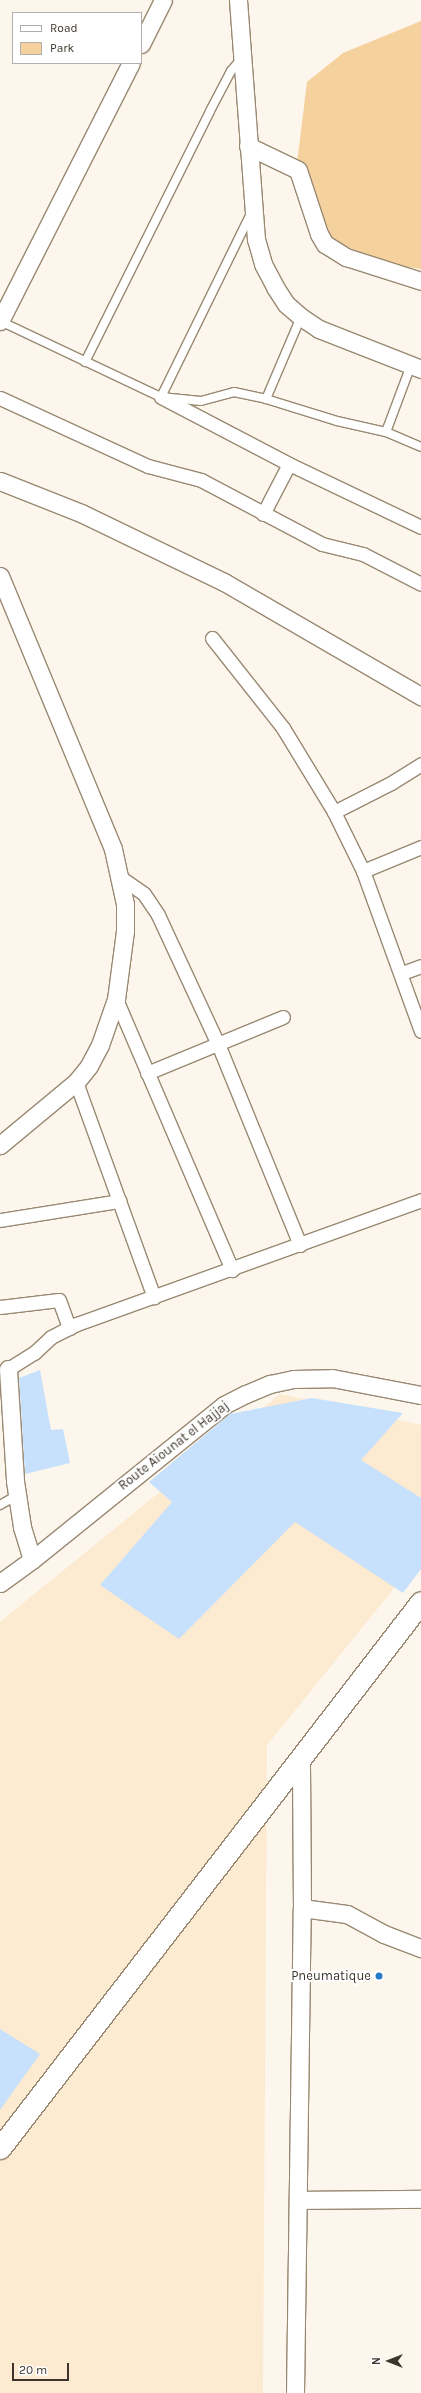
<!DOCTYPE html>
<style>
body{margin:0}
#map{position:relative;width:421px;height:2393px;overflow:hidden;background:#fdf6ec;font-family:Karla,sans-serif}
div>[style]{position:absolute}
.built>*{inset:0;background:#fcead1}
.green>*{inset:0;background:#f5d19e}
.building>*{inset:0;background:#c7e1fc}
.roads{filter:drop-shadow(1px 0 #998972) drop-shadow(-1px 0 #998972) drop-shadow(0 1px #998972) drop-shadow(0 -1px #998972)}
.service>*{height:8px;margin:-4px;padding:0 4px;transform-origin:4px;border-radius:4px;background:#fff}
.pedestrian>*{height:13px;margin:-6.5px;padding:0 6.5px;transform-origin:6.5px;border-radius:6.5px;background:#fff}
.minor>*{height:17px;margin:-8.5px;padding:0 8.5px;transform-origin:8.5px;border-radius:8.5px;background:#fff}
.tertiary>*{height:21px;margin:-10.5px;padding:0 10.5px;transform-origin:10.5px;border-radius:10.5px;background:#fff}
.dots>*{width:11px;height:11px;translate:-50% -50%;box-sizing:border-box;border:2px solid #fff;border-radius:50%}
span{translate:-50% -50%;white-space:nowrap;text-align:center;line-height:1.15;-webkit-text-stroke:4px #fff;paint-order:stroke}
.street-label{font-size:13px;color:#3c352c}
.poi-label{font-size:13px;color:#3c352c}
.right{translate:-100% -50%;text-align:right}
.legend{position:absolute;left:12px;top:12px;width:130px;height:52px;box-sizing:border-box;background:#fff;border:1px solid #b1aeab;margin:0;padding:5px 7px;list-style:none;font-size:12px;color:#3c352c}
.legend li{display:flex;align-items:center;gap:8px;height:20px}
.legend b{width:20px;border:1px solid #b1aeab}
.north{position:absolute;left:369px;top:2341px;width:40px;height:40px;-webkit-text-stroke:3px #fff;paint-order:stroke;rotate:270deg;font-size:11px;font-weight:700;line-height:16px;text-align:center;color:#3c352c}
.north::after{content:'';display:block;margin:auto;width:14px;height:18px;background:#3c352c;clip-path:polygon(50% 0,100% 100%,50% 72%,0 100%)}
.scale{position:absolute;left:12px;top:2363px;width:57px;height:18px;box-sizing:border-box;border:2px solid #3c352c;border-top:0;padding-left:5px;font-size:12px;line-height:14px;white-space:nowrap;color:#3c352c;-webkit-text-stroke:3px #fff;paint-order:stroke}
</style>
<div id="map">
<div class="built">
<div style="clip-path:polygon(280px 1394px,421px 1425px,421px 1555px,267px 1745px,263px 2393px,0 2393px,0 1622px)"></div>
</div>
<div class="green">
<div style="clip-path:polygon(421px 21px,421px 269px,386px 264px,316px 233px,296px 171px,307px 82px,343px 53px)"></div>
</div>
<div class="building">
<div style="clip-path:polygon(40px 1370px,51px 1430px,63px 1429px,70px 1463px,25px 1474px,19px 1378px)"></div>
<div style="clip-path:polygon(312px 1398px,403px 1413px,361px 1460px,421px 1498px,421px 1569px,403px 1593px,295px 1522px,179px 1639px,100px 1585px,172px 1502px,149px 1482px,230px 1414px)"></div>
<div style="clip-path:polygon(0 2029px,40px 2054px,0 2110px)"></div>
</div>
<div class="roads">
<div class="service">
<div style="left:0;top:321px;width:178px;rotate:25.3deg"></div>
<div style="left:161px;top:397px;width:40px;rotate:5.7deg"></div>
<div style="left:201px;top:401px;width:34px;rotate:-15deg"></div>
<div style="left:234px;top:392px;width:33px;rotate:12deg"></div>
<div style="left:266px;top:399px;width:89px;rotate:-66.9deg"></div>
<div style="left:85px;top:362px;width:280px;rotate:-63.5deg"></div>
<div style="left:210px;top:111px;width:45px;rotate:-62.3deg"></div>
<div style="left:231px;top:71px;width:16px;rotate:-50deg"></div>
<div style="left:161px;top:397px;width:205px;rotate:-63.9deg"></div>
<div style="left:266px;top:399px;width:74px;rotate:17.2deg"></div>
<div style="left:337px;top:421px;width:50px;rotate:12.7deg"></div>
<div style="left:386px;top:432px;width:38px;rotate:23deg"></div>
<div style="left:386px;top:432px;width:72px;rotate:-69.5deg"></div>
<div style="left:0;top:1505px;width:20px;rotate:-30deg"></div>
</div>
<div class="pedestrian">
<div style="left:161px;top:397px;width:144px;rotate:27.6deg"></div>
<div style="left:289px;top:464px;width:146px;rotate:25.5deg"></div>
<div style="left:0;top:398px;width:163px;rotate:24.7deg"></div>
<div style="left:148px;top:466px;width:55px;rotate:14.8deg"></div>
<div style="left:201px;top:480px;width:137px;rotate:27.9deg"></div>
<div style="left:322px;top:544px;width:42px;rotate:13.7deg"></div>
<div style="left:363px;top:554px;width:65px;rotate:27.3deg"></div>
<div style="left:263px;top:514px;width:56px;rotate:-62.5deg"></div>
<div style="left:212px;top:638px;width:115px;rotate:51.7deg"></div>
<div style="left:283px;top:728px;width:98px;rotate:58.7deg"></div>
<div style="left:334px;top:812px;width:66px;rotate:63.8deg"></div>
<div style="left:363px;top:871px;width:170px;rotate:70.1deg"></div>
<div style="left:334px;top:812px;width:64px;rotate:-27deg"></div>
<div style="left:391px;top:783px;width:36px;rotate:-32deg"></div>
<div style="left:363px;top:871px;width:63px;rotate:-22.5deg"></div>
<div style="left:120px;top:877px;width:29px;rotate:35deg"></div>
<div style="left:144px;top:894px;width:25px;rotate:56deg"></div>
<div style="left:158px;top:915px;width:142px;rotate:65.1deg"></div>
<div style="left:218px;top:1044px;width:217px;rotate:67.8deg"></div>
<div style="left:402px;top:973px;width:20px;rotate:-20deg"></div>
<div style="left:116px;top:999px;width:295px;rotate:66.8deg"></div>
<div style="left:147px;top:1073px;width:147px;rotate:-22.4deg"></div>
<div style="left:76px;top:1082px;width:229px;rotate:70.1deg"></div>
<div style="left:0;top:1220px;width:121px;rotate:-9.1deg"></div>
<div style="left:0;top:1307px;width:59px;rotate:-6.8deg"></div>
<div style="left:59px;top:1300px;width:30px;rotate:70deg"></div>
<div style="left:8px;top:1369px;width:31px;rotate:-32deg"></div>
<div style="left:34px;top:1353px;width:23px;rotate:-43deg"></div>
<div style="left:51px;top:1337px;width:29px;rotate:-27deg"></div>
<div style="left:77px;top:1324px;width:366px;rotate:-19.8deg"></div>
</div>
<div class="minor">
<div style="left:238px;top:0;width:240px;rotate:85.7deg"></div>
<div style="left:256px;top:239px;width:26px;rotate:74deg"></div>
<div style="left:263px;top:264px;width:26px;rotate:62deg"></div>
<div style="left:275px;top:287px;width:20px;rotate:57deg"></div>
<div style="left:286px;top:304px;width:20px;rotate:41deg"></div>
<div style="left:301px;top:317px;width:22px;rotate:34deg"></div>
<div style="left:319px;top:329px;width:110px;rotate:21.4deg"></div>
<div style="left:141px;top:44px;width:49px;rotate:-63.4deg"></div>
<div style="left:248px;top:146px;width:55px;rotate:25.6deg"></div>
<div style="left:298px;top:170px;width:67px;rotate:71.8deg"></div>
<div style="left:319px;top:234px;width:12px;rotate:59deg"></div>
<div style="left:325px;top:244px;width:25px;rotate:32deg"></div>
<div style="left:346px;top:257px;width:79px;rotate:17.7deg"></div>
<div style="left:0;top:321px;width:289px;rotate:-63.1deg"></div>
<div style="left:0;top:481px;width:87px;rotate:21.6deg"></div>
<div style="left:81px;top:513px;width:159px;rotate:25.8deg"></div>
<div style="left:224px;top:582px;width:228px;rotate:30.1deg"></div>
<div style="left:0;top:576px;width:295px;rotate:67.5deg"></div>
<div style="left:113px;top:849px;width:56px;rotate:77.7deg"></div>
<div style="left:125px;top:904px;width:27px;rotate:90deg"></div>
<div style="left:125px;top:931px;width:69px;rotate:97.5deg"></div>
<div style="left:116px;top:999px;width:49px;rotate:109.2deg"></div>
<div style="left:100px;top:1045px;width:24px;rotate:118deg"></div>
<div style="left:89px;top:1066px;width:21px;rotate:129deg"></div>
<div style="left:76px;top:1082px;width:99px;rotate:140.3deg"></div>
<div style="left:8px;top:1369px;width:112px;rotate:86.4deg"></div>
<div style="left:15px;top:1481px;width:47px;rotate:81.3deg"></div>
<div style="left:22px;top:1527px;width:34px;rotate:73deg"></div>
<div style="left:0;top:1583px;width:39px;rotate:-36deg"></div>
<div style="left:32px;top:1560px;width:247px;rotate:-38.9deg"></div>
<div style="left:224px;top:1405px;width:25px;rotate:-27deg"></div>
<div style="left:246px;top:1394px;width:26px;rotate:-23deg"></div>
<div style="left:270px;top:1384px;width:24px;rotate:-12deg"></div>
<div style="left:293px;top:1379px;width:39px;rotate:-1deg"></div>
<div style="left:332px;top:1378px;width:91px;rotate:10.8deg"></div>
<div style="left:302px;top:1908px;width:45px;rotate:7.6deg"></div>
<div style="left:347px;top:1914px;width:42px;rotate:28.4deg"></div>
<div style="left:384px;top:1934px;width:40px;rotate:21deg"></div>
<div style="left:298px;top:2200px;width:123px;rotate:-0.5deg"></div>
<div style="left:295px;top:2393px;width:485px;rotate:-89.2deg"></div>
<div style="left:302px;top:1908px;width:150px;rotate:-90.4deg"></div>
</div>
<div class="tertiary">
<div style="left:0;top:2148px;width:689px;rotate:-52.37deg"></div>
</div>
</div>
<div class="dots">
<div style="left:379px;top:1976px;background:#247bc9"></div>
</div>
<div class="street-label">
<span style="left:174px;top:1446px;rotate:-38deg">Route Aiounat el Hajjaj</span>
</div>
<div class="poi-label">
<span class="right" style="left:371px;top:1976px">Pneumatique</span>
</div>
<ul class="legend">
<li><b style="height:5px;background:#fff"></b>Road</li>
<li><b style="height:11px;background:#f5d19e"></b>Park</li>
</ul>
<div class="north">N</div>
<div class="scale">20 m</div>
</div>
